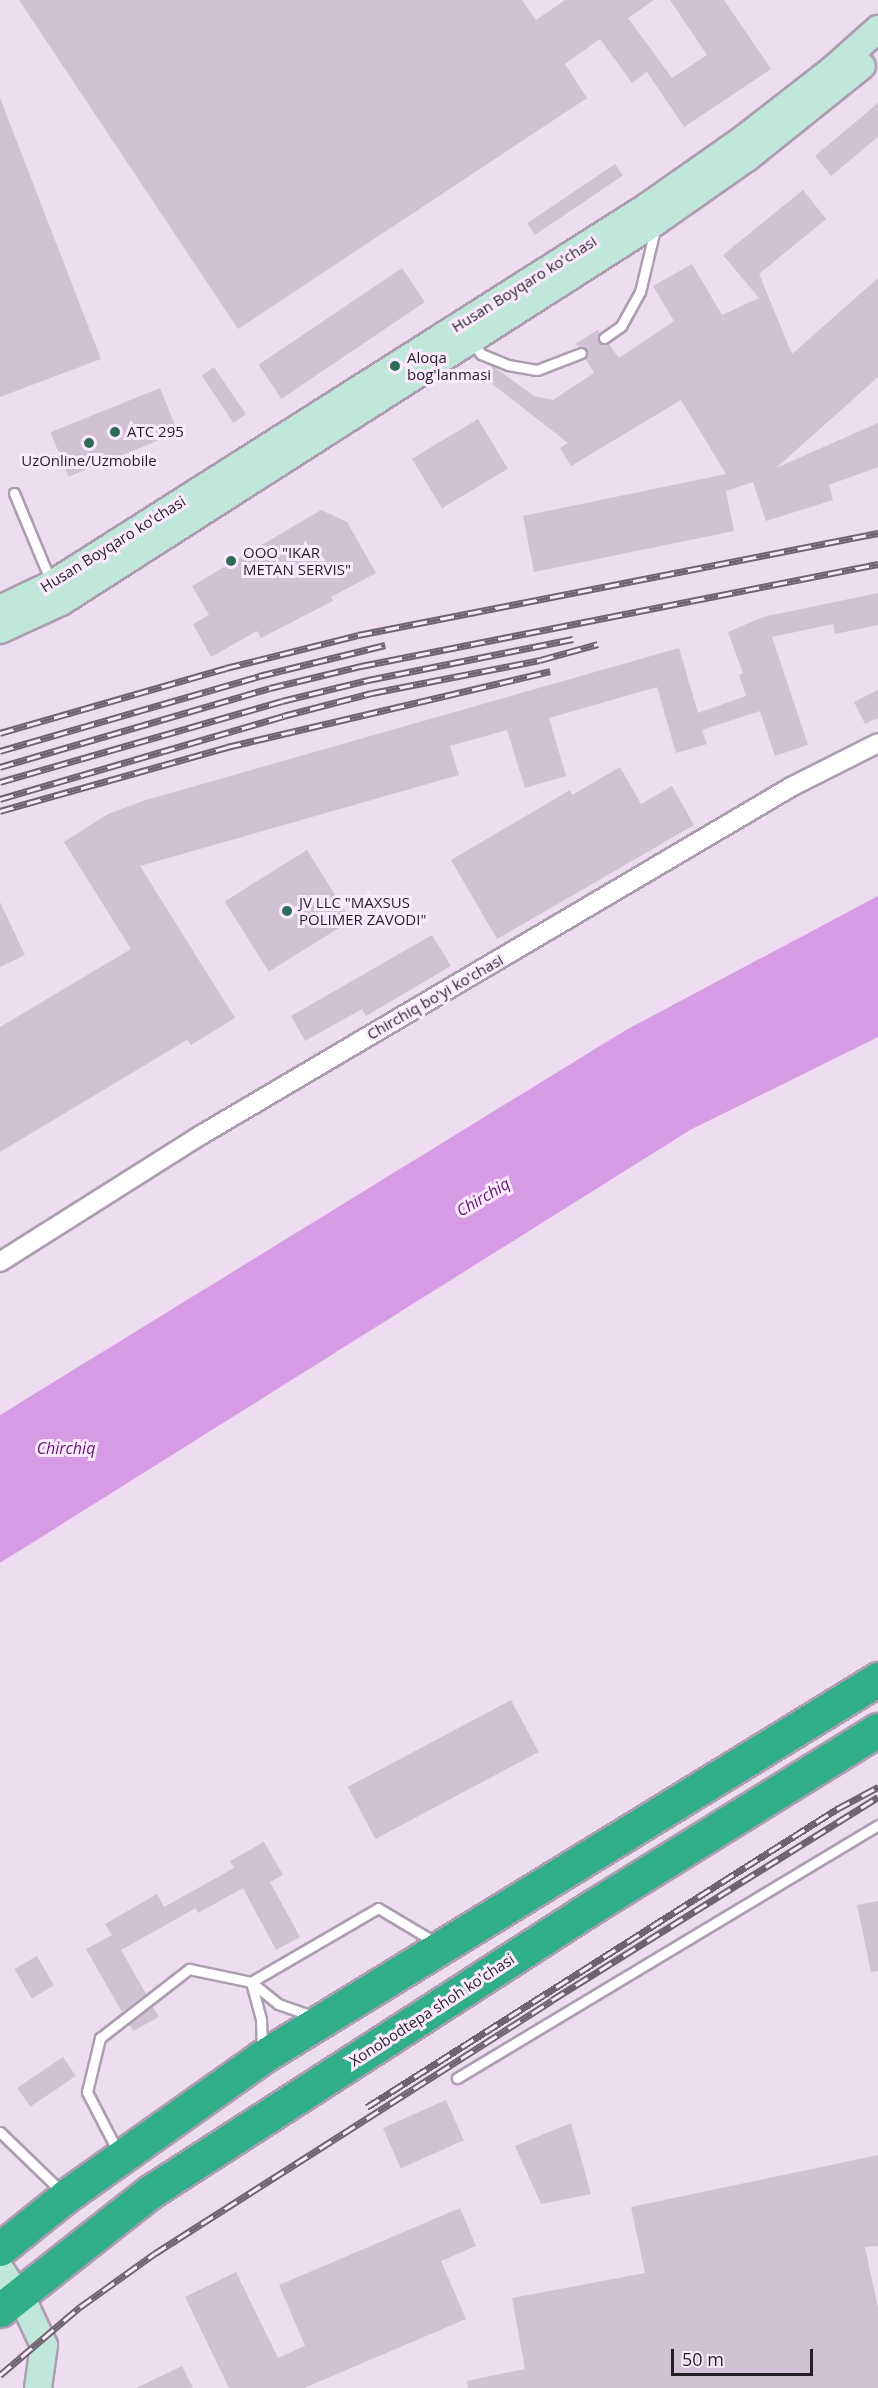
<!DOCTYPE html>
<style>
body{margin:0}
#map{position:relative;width:878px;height:2388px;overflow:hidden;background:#eeddf1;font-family:"Open Sans",sans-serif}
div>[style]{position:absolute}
.water>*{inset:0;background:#d79ae5}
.building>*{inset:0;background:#d1c1d5;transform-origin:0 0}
.roads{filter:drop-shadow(2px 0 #ac9db0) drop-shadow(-2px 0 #ac9db0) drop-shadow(0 2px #ac9db0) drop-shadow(0 -2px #ac9db0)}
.lane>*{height:9px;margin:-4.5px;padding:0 4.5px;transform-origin:4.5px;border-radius:4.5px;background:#fff}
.street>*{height:18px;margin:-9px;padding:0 9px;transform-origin:9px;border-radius:9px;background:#fff}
.secondary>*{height:26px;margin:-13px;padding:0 13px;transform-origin:13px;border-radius:13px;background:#c1e7db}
.highway>*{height:33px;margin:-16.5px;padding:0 16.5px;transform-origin:16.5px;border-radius:16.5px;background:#2fae88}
.rail>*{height:7px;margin-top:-3.5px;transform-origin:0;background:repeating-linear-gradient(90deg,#fbeaff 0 14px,#6e6470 0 28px);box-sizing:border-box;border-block:2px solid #6e6470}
.dots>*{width:16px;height:16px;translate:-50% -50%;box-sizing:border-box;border:3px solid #fbeaff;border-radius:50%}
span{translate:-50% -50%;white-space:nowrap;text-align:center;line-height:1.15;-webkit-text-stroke:6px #fbeaff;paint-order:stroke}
.street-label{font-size:15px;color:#251f27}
.poi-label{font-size:15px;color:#251f27}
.left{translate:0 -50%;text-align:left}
.water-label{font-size:16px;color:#611770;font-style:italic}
.scale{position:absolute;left:671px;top:2349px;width:142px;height:27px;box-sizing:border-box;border:3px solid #251f27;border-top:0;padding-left:8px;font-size:18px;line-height:21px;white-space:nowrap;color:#251f27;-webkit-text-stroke:4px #fbeaff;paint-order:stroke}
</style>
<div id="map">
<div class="water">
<div style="clip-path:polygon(878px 896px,878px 1037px,690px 1130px,0 1563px,0 1415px,626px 1030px)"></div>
</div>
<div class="building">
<div style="clip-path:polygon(19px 0,522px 0,536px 20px,565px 0,654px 0,628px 18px,672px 78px,707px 55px,670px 0,724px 0,771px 69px,684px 127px,647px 72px,632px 83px,600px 39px,565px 64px,587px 98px,238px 329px)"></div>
<div style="clip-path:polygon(0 98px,101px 359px,0 397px)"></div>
<div style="clip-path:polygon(878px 103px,878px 137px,831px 176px,815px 156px)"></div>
<div style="left:615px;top:164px;width:14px;height:106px;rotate:56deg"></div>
<div style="clip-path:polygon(803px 190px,826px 219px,759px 274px,792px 354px,878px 278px,878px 377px,776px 468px,878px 423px,878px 467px,829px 485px,833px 500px,766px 521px,753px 482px,726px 491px,734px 531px,534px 572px,523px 516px,726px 474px,681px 400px,571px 466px,560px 448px,568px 443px,482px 376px,493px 366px,534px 396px,553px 400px,594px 373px,585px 358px,587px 350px,575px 344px,599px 329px,599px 342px,608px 343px,619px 358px,674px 321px,653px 286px,692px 264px,722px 315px,759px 298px,723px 255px)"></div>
<div style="left:402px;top:268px;width:41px;height:173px;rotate:56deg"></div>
<div style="left:214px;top:367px;width:57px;height:15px;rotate:56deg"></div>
<div style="left:160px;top:388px;width:48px;height:118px;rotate:68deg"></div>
<div style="left:478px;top:419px;width:58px;height:77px;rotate:59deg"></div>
<div style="clip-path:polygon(321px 510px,347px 522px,376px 573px,331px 597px,333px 601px,261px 638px,257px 631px,211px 657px,193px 624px,209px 615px,192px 586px)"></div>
<div style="clip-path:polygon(878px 593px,878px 625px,835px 634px,833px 624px,772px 637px,808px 745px,775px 756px,760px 711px,702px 730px,707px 744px,676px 753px,657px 687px,549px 718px,566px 776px,525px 788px,507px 730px,450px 746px,459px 775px,140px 866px,235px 1018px,191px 1045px,187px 1040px,0 1152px,0 1027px,131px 949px,64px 842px,108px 814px,146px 800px,679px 648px,698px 713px,746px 696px,739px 675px,743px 673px,728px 632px,763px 617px)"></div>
<div style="clip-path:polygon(878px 690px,878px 718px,865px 724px,854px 702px)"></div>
<div style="clip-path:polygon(620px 767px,641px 804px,672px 786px,694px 825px,497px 939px,451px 860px,570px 790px,572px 795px)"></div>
<div style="left:307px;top:850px;width:83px;height:97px;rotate:58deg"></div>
<div style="clip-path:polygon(0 902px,25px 955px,0 967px)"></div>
<div style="clip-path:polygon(432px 935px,451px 966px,366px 1016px,362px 1009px,305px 1041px,291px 1016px)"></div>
<div style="left:511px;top:1700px;width:59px;height:185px;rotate:62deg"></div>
<div style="clip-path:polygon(264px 1842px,283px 1875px,270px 1882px,300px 1937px,276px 1950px,243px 1888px,198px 1913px,196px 1908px,121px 1950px,146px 1994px,122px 2012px,86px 1949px,112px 1935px,105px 1924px,157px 1894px,164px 1907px,234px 1868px,230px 1861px)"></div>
<div style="clip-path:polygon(878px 1901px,878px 1971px,871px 1972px,857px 1905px)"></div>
<div style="left:37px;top:1956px;width:34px;height:26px;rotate:60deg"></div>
<div style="clip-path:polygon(152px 2006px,159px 2017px,133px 2031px,129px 2024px)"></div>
<div style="left:63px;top:2057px;width:23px;height:55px;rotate:56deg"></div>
<div style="left:446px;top:2100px;width:44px;height:69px;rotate:66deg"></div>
<div style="clip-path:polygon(571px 2123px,591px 2194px,541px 2204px,515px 2146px)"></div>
<div style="clip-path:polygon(878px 2155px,878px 2246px,865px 2247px,878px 2308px,878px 2388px,468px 2388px,467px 2381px,525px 2369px,512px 2298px,645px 2273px,631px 2207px)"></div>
<div style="clip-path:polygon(460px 2208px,476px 2246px,441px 2261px,466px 2319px,304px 2388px,229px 2388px,185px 2297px,236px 2272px,278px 2358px,305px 2346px,279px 2285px)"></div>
<div style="clip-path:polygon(182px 2366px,193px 2388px,136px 2388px)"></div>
</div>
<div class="roads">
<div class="lane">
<div style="left:604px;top:338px;width:21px;rotate:-35deg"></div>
<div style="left:621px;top:326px;width:39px;rotate:-61deg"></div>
<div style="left:640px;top:292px;width:65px;rotate:-76.6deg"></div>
<div style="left:472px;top:342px;width:15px;rotate:53deg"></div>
<div style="left:481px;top:354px;width:29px;rotate:22deg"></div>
<div style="left:508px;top:365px;width:29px;rotate:10deg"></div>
<div style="left:537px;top:370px;width:47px;rotate:-21.1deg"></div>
<div style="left:14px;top:493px;width:96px;rotate:67.4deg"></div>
<div style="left:251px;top:1982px;width:147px;rotate:-30.2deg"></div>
<div style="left:378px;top:1908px;width:66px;rotate:30.8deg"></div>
<div style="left:251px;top:1982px;width:39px;rotate:75deg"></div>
<div style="left:261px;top:2020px;width:30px;rotate:88deg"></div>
<div style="left:457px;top:2078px;width:491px;rotate:-31deg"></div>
<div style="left:0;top:2132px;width:86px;rotate:44.1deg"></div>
<div style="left:118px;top:2152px;width:68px;rotate:-117.3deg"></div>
<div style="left:87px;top:2092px;width:56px;rotate:-76.5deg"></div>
<div style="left:100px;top:2038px;width:113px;rotate:-37.8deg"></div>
<div style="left:189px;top:1969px;width:63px;rotate:11.8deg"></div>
<div style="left:251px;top:1982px;width:35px;rotate:39deg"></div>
<div style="left:278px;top:2004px;width:36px;rotate:19deg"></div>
</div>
<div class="street">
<div style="left:0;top:1262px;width:238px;rotate:-32.3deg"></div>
<div style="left:201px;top:1135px;width:685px;rotate:-30.53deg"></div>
<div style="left:791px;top:787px;width:97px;rotate:-26.8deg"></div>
</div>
<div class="secondary">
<div style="left:0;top:609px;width:58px;rotate:-25.7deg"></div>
<div style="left:52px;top:584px;width:706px;rotate:-32.38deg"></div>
<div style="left:648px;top:206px;width:115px;rotate:-35.1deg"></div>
<div style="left:742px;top:140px;width:114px;rotate:-37.9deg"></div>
<div style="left:832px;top:70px;width:62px;rotate:-41.7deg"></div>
<div style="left:0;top:630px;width:67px;rotate:-24.7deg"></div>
<div style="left:61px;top:602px;width:707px;rotate:-32.59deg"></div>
<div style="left:657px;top:221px;width:110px;rotate:-35deg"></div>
<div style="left:747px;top:158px;width:147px;rotate:-38.7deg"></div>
<div style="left:0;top:2269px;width:48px;rotate:56deg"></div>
<div style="left:27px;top:2309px;width:40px;rotate:65deg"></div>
<div style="left:44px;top:2345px;width:43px;rotate:97.9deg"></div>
</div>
<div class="highway">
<div style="left:0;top:2249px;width:85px;rotate:-38.8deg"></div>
<div style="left:66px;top:2196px;width:240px;rotate:-35.3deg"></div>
<div style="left:262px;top:2057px;width:723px;rotate:-31.53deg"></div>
<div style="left:0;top:2310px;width:191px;rotate:-38.2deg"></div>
<div style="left:150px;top:2192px;width:526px;rotate:-32.81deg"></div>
<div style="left:592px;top:1907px;width:336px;rotate:-31.8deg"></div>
</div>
</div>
<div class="rail">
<div style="left:0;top:733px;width:235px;rotate:-16deg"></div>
<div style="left:226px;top:668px;width:136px;rotate:-14deg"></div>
<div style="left:358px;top:635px;width:530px;rotate:-11.1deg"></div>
<div style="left:0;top:751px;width:270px;rotate:-16.1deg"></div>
<div style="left:259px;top:676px;width:130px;rotate:-13.8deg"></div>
<div style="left:0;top:767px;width:281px;rotate:-16.3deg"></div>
<div style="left:270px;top:688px;width:94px;rotate:-13.6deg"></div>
<div style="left:361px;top:666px;width:527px;rotate:-11.16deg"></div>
<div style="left:0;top:782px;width:293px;rotate:-16deg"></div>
<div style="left:282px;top:701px;width:89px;rotate:-13.7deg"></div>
<div style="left:368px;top:680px;width:209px;rotate:-11.3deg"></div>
<div style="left:0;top:799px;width:295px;rotate:-16.3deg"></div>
<div style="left:283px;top:716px;width:92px;rotate:-14.5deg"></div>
<div style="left:372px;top:693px;width:171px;rotate:-11.1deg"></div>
<div style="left:540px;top:660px;width:60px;rotate:-15.4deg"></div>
<div style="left:0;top:811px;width:236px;rotate:-15.7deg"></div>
<div style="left:227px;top:747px;width:332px;rotate:-13.2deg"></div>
<div style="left:367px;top:2107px;width:557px;rotate:-32.38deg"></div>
<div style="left:837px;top:1809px;width:47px;rotate:-28.2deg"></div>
<div style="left:0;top:2375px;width:105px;rotate:-40.4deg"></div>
<div style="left:80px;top:2307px;width:91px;rotate:-35.6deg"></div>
<div style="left:154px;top:2254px;width:472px;rotate:-32.5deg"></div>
<div style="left:552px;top:2000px;width:384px;rotate:-31.9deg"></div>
</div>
<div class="dots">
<div style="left:395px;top:366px;background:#2f6c57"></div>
<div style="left:115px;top:432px;background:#2f6c57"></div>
<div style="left:89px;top:443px;background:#2f6c57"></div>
<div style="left:231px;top:561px;background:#2f6c57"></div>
<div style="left:287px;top:911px;background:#2f6c57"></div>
</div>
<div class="street-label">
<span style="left:524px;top:284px;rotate:-32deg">Husan Boyqaro ko'chasi</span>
<span style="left:113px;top:544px;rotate:-32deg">Husan Boyqaro ko'chasi</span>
<span style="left:435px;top:997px;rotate:-30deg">Chirchiq bo'yi ko'chasi</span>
<span style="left:432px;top:2010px;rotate:-33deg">Xonobodtepa shoh ko'chasi</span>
</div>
<div class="poi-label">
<span class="left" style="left:407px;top:366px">Aloqa<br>bog'lanmasi</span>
<span class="left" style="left:127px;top:432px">ATC 295</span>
<span style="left:89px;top:461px">UzOnline/Uzmobile</span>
<span class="left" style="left:243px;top:561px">OOO "IKAR<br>METAN SERVIS"</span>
<span class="left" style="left:299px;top:911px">JV LLC "MAXSUS<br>POLIMER ZAVODI"</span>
</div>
<div class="water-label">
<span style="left:483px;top:1197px;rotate:-31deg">Chirchiq</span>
<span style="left:66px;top:1448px">Chirchiq</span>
</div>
<div class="scale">50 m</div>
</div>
